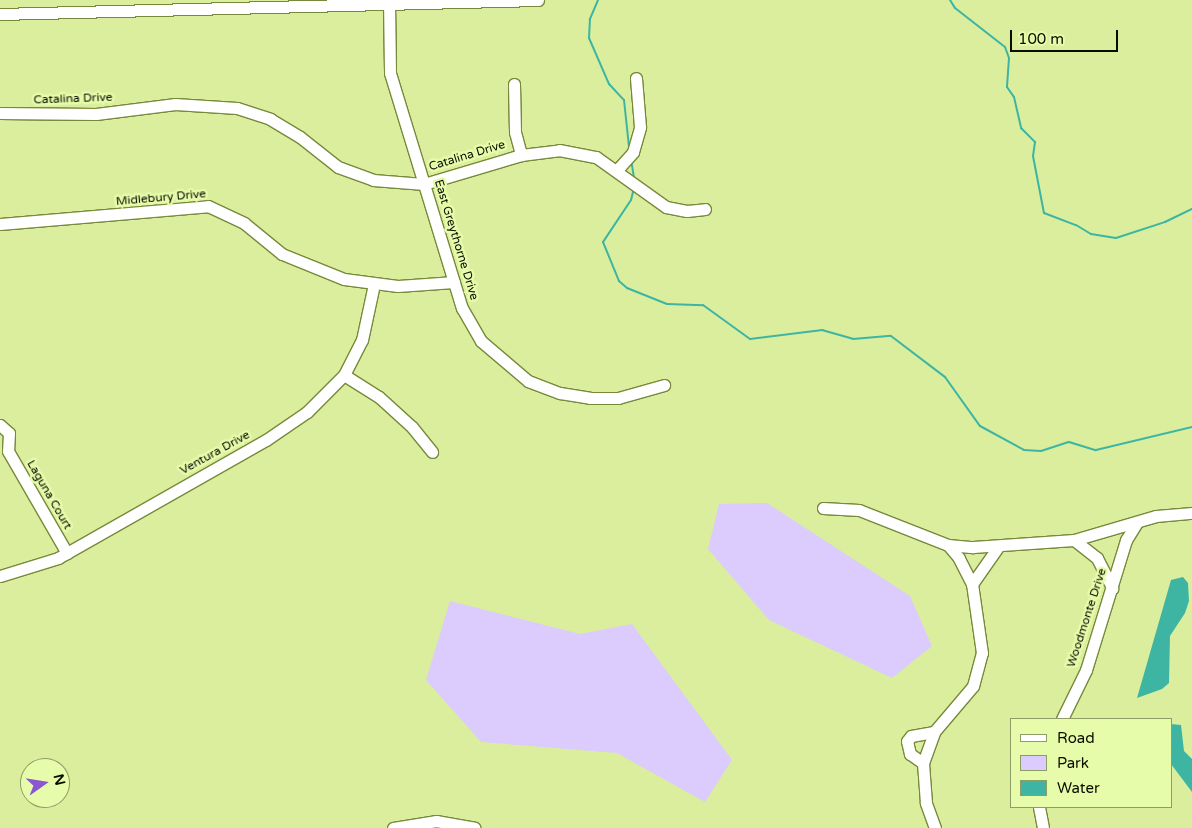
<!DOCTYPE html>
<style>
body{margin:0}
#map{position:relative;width:1192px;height:828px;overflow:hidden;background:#daee9d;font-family:"Varela Round",sans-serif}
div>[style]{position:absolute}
.green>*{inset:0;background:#dccbfd}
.water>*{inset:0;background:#3db5a2}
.stream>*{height:2px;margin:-1px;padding:0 1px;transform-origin:1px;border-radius:1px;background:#3db5a2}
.roads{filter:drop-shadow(1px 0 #77893a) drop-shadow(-1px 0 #77893a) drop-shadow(0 1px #77893a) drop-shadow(0 -1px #77893a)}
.minor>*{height:11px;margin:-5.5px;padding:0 5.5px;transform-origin:5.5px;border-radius:5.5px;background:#fff}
span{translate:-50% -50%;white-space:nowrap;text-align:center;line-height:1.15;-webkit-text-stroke:5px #e7fcaa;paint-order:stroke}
.street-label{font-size:12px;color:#090d00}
.legend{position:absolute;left:1010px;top:718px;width:162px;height:90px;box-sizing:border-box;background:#e7fcaa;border:1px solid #8e9c66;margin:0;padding:6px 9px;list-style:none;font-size:15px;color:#090d00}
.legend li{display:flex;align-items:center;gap:10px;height:25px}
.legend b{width:25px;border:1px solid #8e9c66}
.north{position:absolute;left:20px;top:758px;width:50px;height:50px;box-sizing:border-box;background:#e7fcaa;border:1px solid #8e9c66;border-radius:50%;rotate:77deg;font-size:14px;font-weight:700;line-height:20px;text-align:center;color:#090d00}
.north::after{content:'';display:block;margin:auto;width:18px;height:22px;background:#8a57cf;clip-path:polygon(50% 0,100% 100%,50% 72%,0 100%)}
.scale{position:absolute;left:1010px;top:30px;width:108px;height:22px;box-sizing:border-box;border:2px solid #090d00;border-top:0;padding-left:6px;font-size:15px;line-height:18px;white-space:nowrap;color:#090d00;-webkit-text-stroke:4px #e7fcaa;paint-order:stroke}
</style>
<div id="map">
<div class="green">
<div style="clip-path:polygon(767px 503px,910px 596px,932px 646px,892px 678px,769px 620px,708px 549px,719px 504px)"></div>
<div style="clip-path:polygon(450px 601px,580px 634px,632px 624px,732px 760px,705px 802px,617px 753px,481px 742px,426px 680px)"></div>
</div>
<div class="water">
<div style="clip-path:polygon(1183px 577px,1188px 583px,1189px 601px,1185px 613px,1170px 636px,1169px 683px,1162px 689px,1137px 698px,1171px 580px)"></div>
<div style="clip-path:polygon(1171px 724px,1181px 725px,1184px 751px,1192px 759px,1192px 792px,1171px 764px)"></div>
</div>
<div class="stream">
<div style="left:598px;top:0;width:21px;rotate:113deg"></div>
<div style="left:590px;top:19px;width:19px;rotate:93deg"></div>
<div style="left:589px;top:38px;width:50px;rotate:66.5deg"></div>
<div style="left:609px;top:84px;width:22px;rotate:47deg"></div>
<div style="left:624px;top:100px;width:47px;rotate:83.9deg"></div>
<div style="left:950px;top:0;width:9px;rotate:58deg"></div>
<div style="left:955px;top:8px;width:63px;rotate:38deg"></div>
<div style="left:1005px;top:47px;width:12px;rotate:70deg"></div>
<div style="left:1009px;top:58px;width:29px;rotate:94deg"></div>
<div style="left:1007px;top:87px;width:12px;rotate:55deg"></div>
<div style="left:1014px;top:97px;width:32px;rotate:77deg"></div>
<div style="left:1021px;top:128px;width:20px;rotate:45deg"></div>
<div style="left:1035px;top:142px;width:14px;rotate:98deg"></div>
<div style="left:1033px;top:156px;width:58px;rotate:79.1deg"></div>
<div style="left:1044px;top:213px;width:34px;rotate:21deg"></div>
<div style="left:1076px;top:225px;width:17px;rotate:31deg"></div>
<div style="left:1091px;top:234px;width:25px;rotate:9deg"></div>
<div style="left:1116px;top:238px;width:52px;rotate:-18.1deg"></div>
<div style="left:1165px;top:222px;width:30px;rotate:-26deg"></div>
<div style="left:631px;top:159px;width:20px;rotate:81deg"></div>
<div style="left:634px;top:188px;width:12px;rotate:104deg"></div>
<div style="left:631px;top:200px;width:50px;rotate:123.7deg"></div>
<div style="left:603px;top:242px;width:42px;rotate:67.7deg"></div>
<div style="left:619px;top:281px;width:11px;rotate:41deg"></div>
<div style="left:627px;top:288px;width:43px;rotate:21.8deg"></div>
<div style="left:667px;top:304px;width:36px;rotate:2deg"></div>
<div style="left:703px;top:305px;width:58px;rotate:35.9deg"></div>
<div style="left:750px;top:339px;width:73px;rotate:-7.1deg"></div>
<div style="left:822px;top:330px;width:32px;rotate:16deg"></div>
<div style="left:853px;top:339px;width:38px;rotate:-5deg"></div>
<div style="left:891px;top:336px;width:68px;rotate:37.2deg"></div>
<div style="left:945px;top:377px;width:60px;rotate:54.5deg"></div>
<div style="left:980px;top:426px;width:50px;rotate:28.6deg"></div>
<div style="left:1024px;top:450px;width:17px;rotate:3deg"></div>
<div style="left:1041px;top:451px;width:29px;rotate:-18deg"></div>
<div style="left:1069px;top:442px;width:28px;rotate:17deg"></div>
<div style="left:1096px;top:450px;width:99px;rotate:-13.5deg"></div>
</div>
<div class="roads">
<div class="minor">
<div style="left:389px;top:0;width:73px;rotate:89.2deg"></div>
<div style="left:390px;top:73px;width:246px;rotate:73deg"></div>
<div style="left:462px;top:308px;width:38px;rotate:60deg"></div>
<div style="left:481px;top:341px;width:62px;rotate:40.4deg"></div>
<div style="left:528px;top:381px;width:34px;rotate:21deg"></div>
<div style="left:560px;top:393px;width:30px;rotate:9deg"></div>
<div style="left:590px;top:398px;width:28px"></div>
<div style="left:618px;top:398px;width:48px;rotate:-15.8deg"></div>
<div style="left:0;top:14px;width:538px;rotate:-1.49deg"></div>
<div style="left:514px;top:84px;width:48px;rotate:88.8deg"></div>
<div style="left:515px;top:132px;width:24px;rotate:75deg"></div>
<div style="left:0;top:113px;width:96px;rotate:0.6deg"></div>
<div style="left:96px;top:114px;width:80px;rotate:-7.2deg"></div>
<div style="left:175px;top:104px;width:62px;rotate:3.7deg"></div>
<div style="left:237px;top:108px;width:35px;rotate:18deg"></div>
<div style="left:270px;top:119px;width:35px;rotate:31deg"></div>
<div style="left:300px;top:137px;width:48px;rotate:38.3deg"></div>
<div style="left:338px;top:167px;width:37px;rotate:20deg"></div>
<div style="left:373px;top:180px;width:51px;rotate:4.5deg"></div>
<div style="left:424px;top:184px;width:101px;rotate:-16.6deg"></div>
<div style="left:521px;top:155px;width:38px;rotate:-7deg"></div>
<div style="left:559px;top:150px;width:38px;rotate:11deg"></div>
<div style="left:596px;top:157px;width:86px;rotate:35.5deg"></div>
<div style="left:666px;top:207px;width:21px;rotate:11deg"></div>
<div style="left:687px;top:211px;width:18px;rotate:-6deg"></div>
<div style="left:617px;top:170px;width:24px;rotate:-48deg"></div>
<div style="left:633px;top:152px;width:26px;rotate:-74deg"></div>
<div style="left:640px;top:127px;width:49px;rotate:-94.7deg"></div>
<div style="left:0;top:224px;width:209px;rotate:-4.9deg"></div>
<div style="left:208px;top:206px;width:40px;rotate:25deg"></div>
<div style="left:244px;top:223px;width:49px;rotate:39.2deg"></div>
<div style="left:282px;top:254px;width:67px;rotate:22deg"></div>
<div style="left:344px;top:279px;width:54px;rotate:7.4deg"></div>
<div style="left:398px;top:286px;width:56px;rotate:-4.1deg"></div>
<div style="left:344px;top:375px;width:41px;rotate:32.2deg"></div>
<div style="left:379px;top:397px;width:45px;rotate:42.3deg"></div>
<div style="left:412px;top:427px;width:32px;rotate:51deg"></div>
<div style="left:0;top:425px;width:12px;rotate:42deg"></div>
<div style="left:9px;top:433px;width:18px;rotate:93deg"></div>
<div style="left:8px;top:451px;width:118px;rotate:60deg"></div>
<div style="left:823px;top:508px;width:36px;rotate:3deg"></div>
<div style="left:859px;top:510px;width:96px;rotate:21.5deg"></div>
<div style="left:948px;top:545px;width:25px;rotate:5deg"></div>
<div style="left:973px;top:547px;width:101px;rotate:-4deg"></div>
<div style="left:1074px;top:540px;width:85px;rotate:-16.3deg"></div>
<div style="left:1156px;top:516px;width:36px;rotate:-5deg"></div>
<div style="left:1074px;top:540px;width:29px;rotate:38deg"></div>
<div style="left:1097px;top:558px;width:34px;rotate:63deg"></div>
<div style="left:0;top:576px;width:61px;rotate:-17.2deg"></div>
<div style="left:58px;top:558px;width:239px;rotate:-29.6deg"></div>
<div style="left:266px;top:440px;width:50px;rotate:-34.3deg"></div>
<div style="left:307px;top:412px;width:52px;rotate:-45deg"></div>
<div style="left:344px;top:375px;width:39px;rotate:-63deg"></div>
<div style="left:362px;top:340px;width:57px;rotate:-77.9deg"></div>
<div style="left:972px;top:584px;width:45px;rotate:-54.9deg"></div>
<div style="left:1062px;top:719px;width:55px;rotate:-63.9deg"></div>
<div style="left:1086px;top:670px;width:136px;rotate:-72.9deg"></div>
<div style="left:1126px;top:540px;width:19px;rotate:-58deg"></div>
<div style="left:923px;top:763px;width:16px;rotate:-145deg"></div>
<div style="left:910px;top:754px;width:13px;rotate:-103deg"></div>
<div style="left:907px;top:741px;width:6px;rotate:-51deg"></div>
<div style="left:911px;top:736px;width:23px;rotate:-10deg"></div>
<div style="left:1039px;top:807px;width:21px;rotate:79deg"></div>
<div style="left:393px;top:828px;width:44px;rotate:-9.2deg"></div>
<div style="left:436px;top:821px;width:39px;rotate:10deg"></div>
<div style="left:935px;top:828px;width:27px;rotate:-110deg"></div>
<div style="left:926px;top:803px;width:40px;rotate:-94.3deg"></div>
<div style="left:923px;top:763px;width:33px;rotate:-70deg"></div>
<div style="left:934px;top:732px;width:60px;rotate:-49.7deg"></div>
<div style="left:973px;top:686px;width:34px;rotate:-75deg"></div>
<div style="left:982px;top:653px;width:70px;rotate:-98.2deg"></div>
<div style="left:972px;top:584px;width:29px;rotate:-117deg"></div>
<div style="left:959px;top:558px;width:17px;rotate:-130deg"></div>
</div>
</div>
<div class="street-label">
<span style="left:73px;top:99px;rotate:-2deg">Catalina Drive</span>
<span style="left:467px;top:156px;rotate:-17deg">Catalina Drive</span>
<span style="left:161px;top:198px;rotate:-5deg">Midlebury Drive</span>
<span style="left:456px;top:240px;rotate:73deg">East Greythorne Drive</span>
<span style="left:215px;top:453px;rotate:-29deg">Ventura Drive</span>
<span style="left:49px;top:495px;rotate:60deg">Laguna Court</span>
<span style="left:1087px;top:618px;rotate:-72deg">Woodmonte Drive</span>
</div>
<ul class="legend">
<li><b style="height:6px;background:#fff"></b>Road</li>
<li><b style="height:14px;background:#dccbfd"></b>Park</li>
<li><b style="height:14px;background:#3db5a2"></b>Water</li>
</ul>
<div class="north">N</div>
<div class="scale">100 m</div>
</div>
